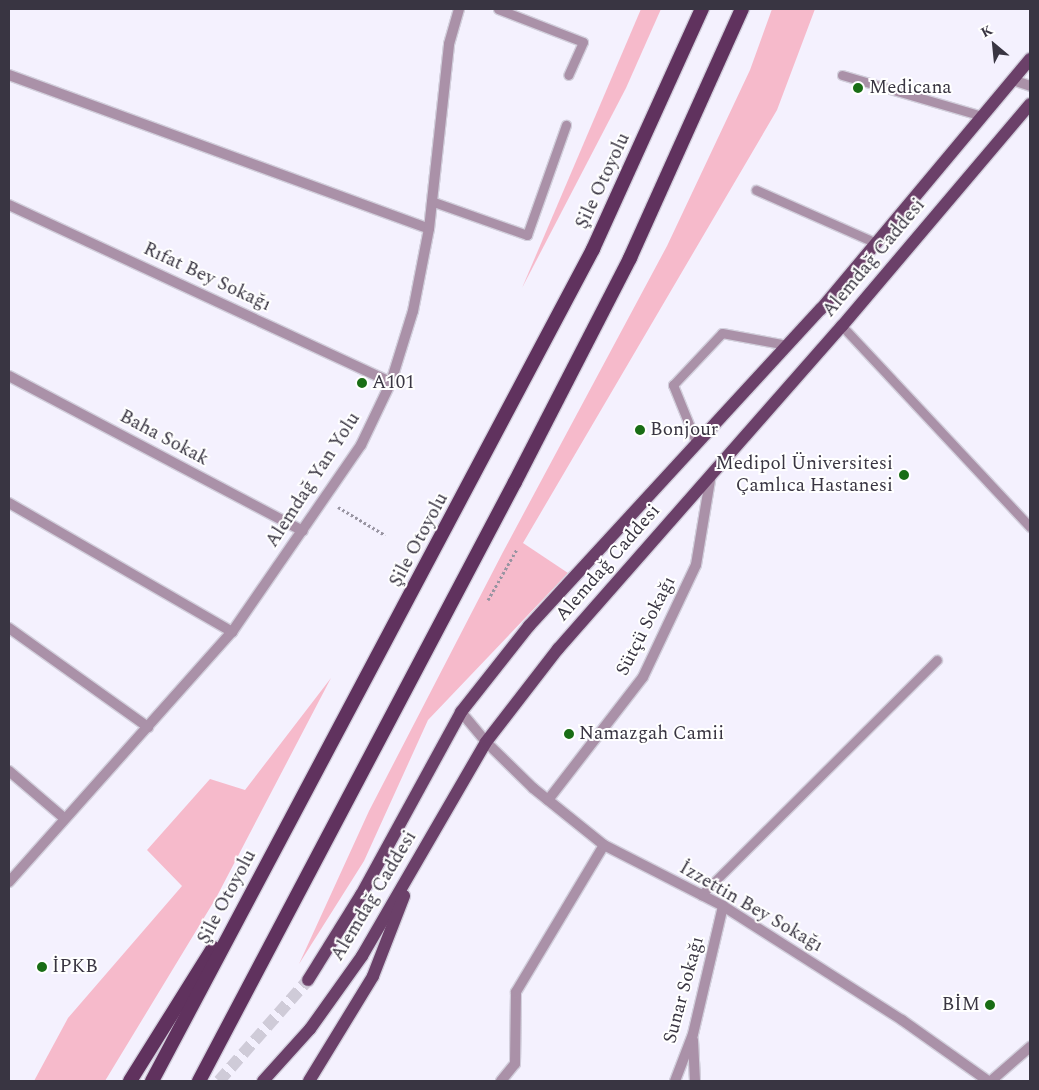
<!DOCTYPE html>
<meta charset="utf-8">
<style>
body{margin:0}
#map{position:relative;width:1039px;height:1090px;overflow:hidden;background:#f4f1fe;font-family:Spectral,serif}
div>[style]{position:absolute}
.green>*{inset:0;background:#f6bacb}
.primary-tunnel>*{height:12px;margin-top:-6px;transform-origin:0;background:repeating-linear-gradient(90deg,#cfcbd8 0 12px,transparent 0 18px)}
.path>*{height:3px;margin-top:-1.5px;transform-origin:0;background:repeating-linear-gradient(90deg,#9894a1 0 2.5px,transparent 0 5px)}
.roads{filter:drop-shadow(1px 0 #d2cfdc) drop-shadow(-1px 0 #d2cfdc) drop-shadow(0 1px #d2cfdc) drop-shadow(0 -1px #d2cfdc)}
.service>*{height:9px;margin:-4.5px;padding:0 4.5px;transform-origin:4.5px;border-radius:4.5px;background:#aa91a8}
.minor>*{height:10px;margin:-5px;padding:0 5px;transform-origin:5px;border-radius:5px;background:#aa91a8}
.tertiary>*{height:10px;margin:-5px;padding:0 5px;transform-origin:5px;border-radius:5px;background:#aa91a8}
.primary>*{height:12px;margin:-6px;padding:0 6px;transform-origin:6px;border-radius:6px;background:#6b4069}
.trunk>*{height:14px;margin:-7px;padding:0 7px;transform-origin:7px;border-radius:7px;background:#60325e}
.dots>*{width:14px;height:14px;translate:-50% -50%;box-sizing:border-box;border:2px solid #fff;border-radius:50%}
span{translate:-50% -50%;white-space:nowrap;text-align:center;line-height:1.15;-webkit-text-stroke:4px #fff;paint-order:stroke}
.poi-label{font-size:19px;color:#393542}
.left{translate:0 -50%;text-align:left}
.right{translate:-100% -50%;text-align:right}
.street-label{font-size:19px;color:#393542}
.frame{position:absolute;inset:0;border:10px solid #393542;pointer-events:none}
.north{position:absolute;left:969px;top:20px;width:50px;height:50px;-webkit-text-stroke:4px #fff;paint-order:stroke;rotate:332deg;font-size:14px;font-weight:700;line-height:20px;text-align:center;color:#393542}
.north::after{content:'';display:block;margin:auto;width:18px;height:22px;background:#393542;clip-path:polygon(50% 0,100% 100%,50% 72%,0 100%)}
</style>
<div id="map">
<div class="green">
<div style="clip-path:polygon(641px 9px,661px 9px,626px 88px,522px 288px)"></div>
<div style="clip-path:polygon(772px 9px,815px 9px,777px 110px,523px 543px,568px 573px,428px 720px,364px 861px,299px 964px,369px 811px,503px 552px,667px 246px,750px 70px)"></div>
<div style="clip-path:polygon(331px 678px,216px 898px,105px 1081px,34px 1081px,68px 1018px,182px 886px,147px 850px,210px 779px,245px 790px)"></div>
</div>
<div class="primary-tunnel">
<div style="left:219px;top:1081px;width:135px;rotate:-48.6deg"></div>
</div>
<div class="path">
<div style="left:338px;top:507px;width:55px;rotate:30.8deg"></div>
<div style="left:488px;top:600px;width:59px;rotate:-60.4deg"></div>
</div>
<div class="roads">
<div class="service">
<div style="left:498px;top:9px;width:91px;rotate:21.2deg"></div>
<div style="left:583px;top:42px;width:36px;rotate:114deg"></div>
<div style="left:842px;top:75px;width:146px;rotate:16.3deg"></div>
<div style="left:756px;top:190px;width:131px;rotate:23.8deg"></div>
<div style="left:431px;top:201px;width:102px;rotate:19.5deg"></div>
<div style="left:527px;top:235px;width:117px;rotate:-70.5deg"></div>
<div style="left:842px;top:326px;width:275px;rotate:46.9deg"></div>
<div style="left:697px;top:444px;width:64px;rotate:-112.1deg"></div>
<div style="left:673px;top:385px;width:71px;rotate:-46.7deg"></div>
<div style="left:722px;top:333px;width:66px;rotate:10.5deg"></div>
<div style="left:701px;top:895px;width:333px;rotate:-44.9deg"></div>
</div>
<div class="minor">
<div style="left:9px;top:75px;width:447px;rotate:20.1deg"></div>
<div style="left:1013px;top:80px;width:18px;rotate:19deg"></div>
<div style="left:9px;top:205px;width:421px;rotate:24.9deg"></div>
<div style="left:9px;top:376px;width:332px;rotate:27.8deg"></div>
<div style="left:9px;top:503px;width:258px;rotate:30deg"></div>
<div style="left:9px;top:628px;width:171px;rotate:35.5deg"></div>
<div style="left:9px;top:771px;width:72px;rotate:40.5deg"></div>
<div style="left:548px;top:800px;width:155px;rotate:-52.3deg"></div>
<div style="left:643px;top:677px;width:124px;rotate:-64.7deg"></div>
<div style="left:696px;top:565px;width:92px;rotate:-80.6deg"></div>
<div style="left:693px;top:1040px;width:41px;rotate:87.2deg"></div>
<div style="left:501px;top:1081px;width:22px;rotate:-51deg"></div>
<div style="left:515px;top:1064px;width:72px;rotate:-89.2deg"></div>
<div style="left:516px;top:992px;width:171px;rotate:-59.1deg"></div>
<div style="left:675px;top:1081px;width:50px;rotate:-69deg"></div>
<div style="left:693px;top:1034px;width:131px;rotate:-76.8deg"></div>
<div style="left:991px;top:1081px;width:52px;rotate:-41.1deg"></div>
</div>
<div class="tertiary">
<div style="left:461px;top:712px;width:39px;rotate:50deg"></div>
<div style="left:486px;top:742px;width:66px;rotate:44.4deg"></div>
<div style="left:533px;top:788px;width:91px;rotate:38.8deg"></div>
<div style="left:604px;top:845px;width:134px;rotate:27.1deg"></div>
<div style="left:723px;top:906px;width:212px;rotate:32.5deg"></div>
<div style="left:902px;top:1020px;width:105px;rotate:35.3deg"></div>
<div style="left:9px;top:882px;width:335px;rotate:-48.3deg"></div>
<div style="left:232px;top:632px;width:227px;rotate:-55.4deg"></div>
<div style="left:361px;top:445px;width:70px;rotate:-64.5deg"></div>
<div style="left:391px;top:382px;width:74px;rotate:-72.8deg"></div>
<div style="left:413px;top:311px;width:84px;rotate:-79deg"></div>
<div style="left:429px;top:229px;width:186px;rotate:-83.8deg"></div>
<div style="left:449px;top:44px;width:36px;rotate:-74deg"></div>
</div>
<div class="primary">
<div style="left:308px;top:980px;width:100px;rotate:-58.1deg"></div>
<div style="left:361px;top:895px;width:209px;rotate:-61.3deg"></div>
<div style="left:461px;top:712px;width:110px;rotate:-51.7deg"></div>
<div style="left:529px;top:626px;width:431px;rotate:-47.4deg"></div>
<div style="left:821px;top:309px;width:326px;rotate:-50.1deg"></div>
<div style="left:263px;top:1081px;width:70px;rotate:-47.9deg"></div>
<div style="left:310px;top:1029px;width:90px;rotate:-54.5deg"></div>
<div style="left:362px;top:956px;width:247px;rotate:-59.9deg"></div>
<div style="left:486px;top:742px;width:118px;rotate:-52.3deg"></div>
<div style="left:558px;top:649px;width:430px;rotate:-48.7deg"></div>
<div style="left:842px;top:326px;width:291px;rotate:-49.7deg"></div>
<div style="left:309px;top:1081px;width:123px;rotate:-58.6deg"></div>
<div style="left:373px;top:976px;width:86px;rotate:-68.8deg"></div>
</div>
<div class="trunk">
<div style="left:130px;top:1081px;width:157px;rotate:-58deg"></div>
<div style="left:152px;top:1081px;width:942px;rotate:-62.07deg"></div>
<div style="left:593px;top:249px;width:264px;rotate:-65.6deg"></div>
<div style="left:199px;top:1081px;width:677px;rotate:-62.19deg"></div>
<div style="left:515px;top:482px;width:252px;rotate:-62.8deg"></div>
<div style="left:630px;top:258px;width:273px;rotate:-65.8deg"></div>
</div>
</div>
<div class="dots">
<div style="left:858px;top:88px;background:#196d15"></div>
<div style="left:362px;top:383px;background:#196d15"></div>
<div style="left:640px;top:430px;background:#196d15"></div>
<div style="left:904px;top:475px;background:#196d15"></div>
<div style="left:569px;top:734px;background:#196d15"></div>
<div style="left:42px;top:967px;background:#196d15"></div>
<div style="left:990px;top:1005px;background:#196d15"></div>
</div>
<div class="poi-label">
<span class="left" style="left:869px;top:88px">Medicana</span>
<span class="left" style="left:372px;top:383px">A101</span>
<span class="left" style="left:650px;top:430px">Bonjour</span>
<span class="right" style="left:893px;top:475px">Medipol Üniversitesi<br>Çamlıca Hastanesi</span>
<span class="left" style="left:579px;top:734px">Namazgah Camii</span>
<span class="left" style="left:52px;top:967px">İPKB</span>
<span class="right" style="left:980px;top:1005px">BİM</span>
</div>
<div class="street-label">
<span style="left:603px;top:181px;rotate:-65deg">Şile Otoyolu</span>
<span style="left:874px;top:258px;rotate:-50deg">Alemdağ Caddesi</span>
<span style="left:207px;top:277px;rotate:25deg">Rıfat Bey Sokağı</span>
<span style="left:164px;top:438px;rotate:28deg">Baha Sokak</span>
<span style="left:313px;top:480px;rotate:-57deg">Alemdağ Yan Yolu</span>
<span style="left:419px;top:540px;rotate:-62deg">Şile Otoyolu</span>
<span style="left:608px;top:563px;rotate:-49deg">Alemdağ Caddesi</span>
<span style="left:646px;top:626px;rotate:-63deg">Sütçü Sokağı</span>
<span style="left:374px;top:896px;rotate:-59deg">Alemdağ Caddesi</span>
<span style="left:227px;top:897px;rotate:-62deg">Şile Otoyolu</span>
<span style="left:751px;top:907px;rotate:30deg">İzzettin Bey Sokağı</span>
<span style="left:684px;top:990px;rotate:-75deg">Sunar Sokağı</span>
</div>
<div class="frame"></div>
<div class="north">K</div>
</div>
